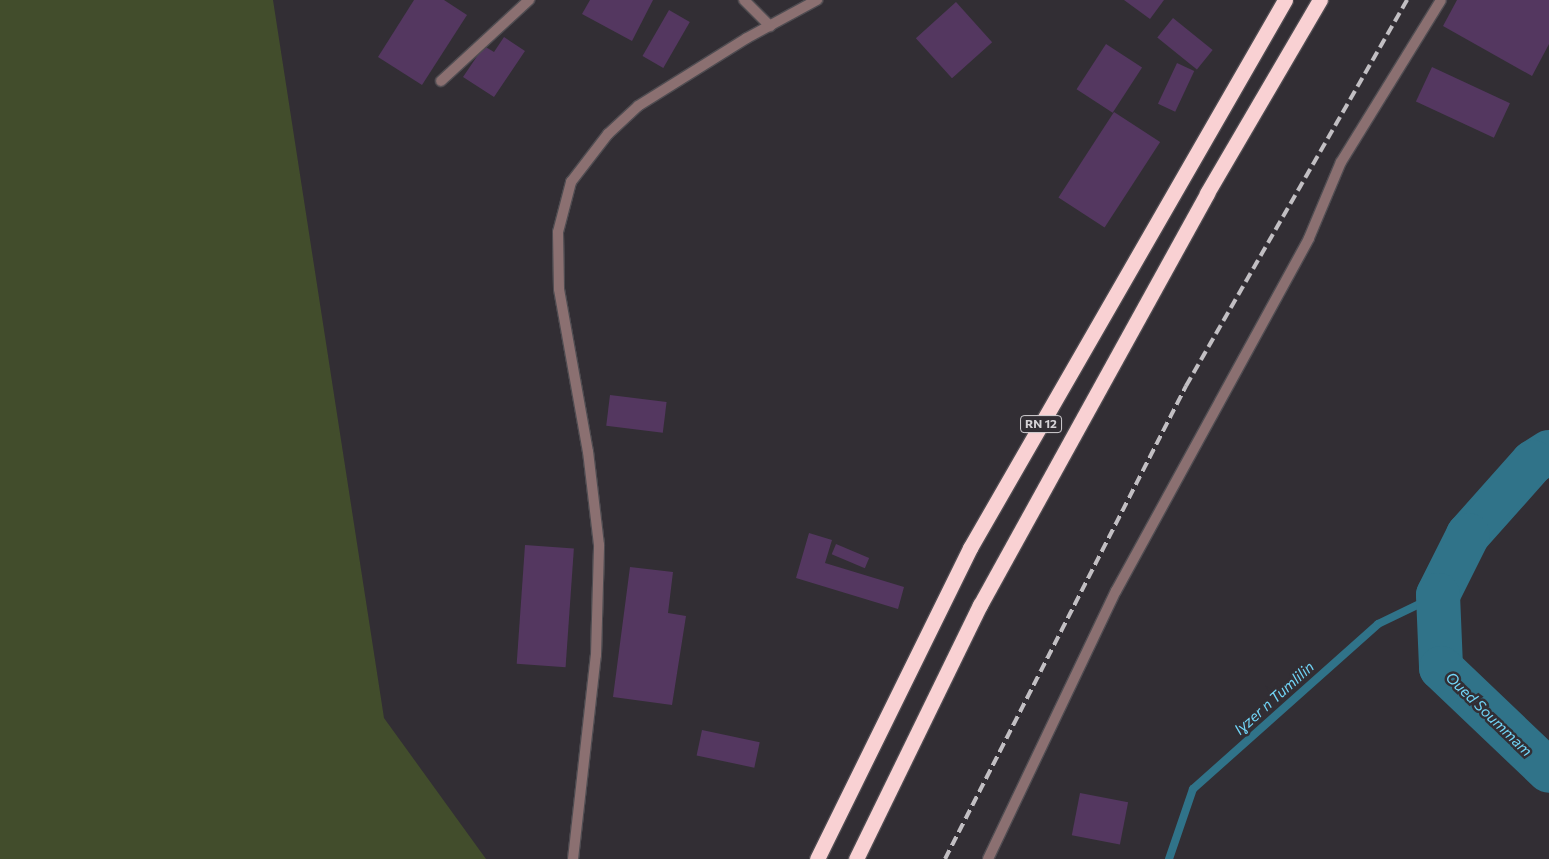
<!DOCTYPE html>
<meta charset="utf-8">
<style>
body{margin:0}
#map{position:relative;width:1549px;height:859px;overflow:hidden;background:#322e34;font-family:Commissioner,sans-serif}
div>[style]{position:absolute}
.green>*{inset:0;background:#424d2c}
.stream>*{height:8px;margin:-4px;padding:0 4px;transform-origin:4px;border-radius:4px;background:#307389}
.river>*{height:44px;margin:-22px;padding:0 22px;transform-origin:22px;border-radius:22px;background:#307389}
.building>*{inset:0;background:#543760;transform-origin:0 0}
.roads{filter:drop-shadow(1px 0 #4f4c51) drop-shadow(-1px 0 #4f4c51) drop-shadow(0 1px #4f4c51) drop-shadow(0 -1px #4f4c51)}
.lane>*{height:10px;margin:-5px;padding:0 5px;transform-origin:5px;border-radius:5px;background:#8b7071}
.street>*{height:10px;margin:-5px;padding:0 5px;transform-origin:5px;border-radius:5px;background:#8b7071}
.highway>*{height:15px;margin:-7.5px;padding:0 7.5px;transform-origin:7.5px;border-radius:7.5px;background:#f9d1d3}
.rail>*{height:4px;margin-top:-2px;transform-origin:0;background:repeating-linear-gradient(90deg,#c2bfc3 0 10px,transparent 0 15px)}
span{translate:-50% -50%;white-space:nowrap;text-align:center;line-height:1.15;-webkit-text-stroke:5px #322e34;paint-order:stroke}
.shield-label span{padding:1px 4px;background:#322e34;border:1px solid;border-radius:4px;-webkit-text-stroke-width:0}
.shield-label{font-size:12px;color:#d5d2d6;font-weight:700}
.water-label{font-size:15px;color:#71d5f7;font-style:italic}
</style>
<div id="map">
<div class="green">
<div style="clip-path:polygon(0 0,273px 0,384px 718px,486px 859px,0 859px)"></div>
</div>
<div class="stream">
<div style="left:1169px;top:859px;width:74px;rotate:-71.1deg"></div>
<div style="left:1193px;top:789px;width:248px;rotate:-41.7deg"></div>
<div style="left:1378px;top:624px;width:67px;rotate:-25.8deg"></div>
</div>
<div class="river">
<div style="left:1549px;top:452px;width:19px;rotate:148deg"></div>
<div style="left:1533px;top:462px;width:98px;rotate:131.7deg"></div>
<div style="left:1468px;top:535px;width:67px;rotate:116.6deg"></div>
<div style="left:1438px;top:595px;width:73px;rotate:87.6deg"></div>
<div style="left:1441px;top:668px;width:149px;rotate:43.6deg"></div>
</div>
<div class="building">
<div style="clip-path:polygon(414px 0,444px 0,467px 15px,422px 85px,378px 57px)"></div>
<div style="clip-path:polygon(590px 0,653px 0,632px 41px,582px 14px)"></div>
<div style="clip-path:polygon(1124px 0,1164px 0,1150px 19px)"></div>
<div style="clip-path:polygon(1457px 0,1549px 0,1549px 44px,1532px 76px,1443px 26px)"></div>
<div style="left:956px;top:2px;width:54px;height:54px;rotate:48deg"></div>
<div style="left:669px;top:10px;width:24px;height:53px;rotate:30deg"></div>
<div style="left:1173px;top:18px;width:51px;height:25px;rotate:39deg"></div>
<div style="clip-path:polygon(504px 37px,525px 51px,494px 97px,463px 77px,484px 46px,494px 52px)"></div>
<div style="left:1106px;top:44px;width:43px;height:54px;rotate:33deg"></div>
<div style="left:1177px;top:63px;width:19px;height:45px;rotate:25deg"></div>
<div style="left:1432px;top:67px;width:86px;height:38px;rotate:25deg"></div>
<div style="left:1114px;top:112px;width:55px;height:102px;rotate:33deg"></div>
<div style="left:610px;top:395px;width:57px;height:31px;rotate:7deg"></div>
<div style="clip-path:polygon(809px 533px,832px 540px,825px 563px,904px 587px,898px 609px,796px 578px)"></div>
<div style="left:836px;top:544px;width:36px;height:11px;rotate:23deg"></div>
<div style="left:525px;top:545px;width:49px;height:119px;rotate:4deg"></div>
<div style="clip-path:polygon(630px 567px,673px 572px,668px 613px,686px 616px,672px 705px,613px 697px)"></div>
<div style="left:702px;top:730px;width:59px;height:26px;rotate:12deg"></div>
<div style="left:1080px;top:793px;width:49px;height:43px;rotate:11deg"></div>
</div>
<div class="roads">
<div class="lane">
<div style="left:988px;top:859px;width:297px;rotate:-64.5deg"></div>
<div style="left:1116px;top:591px;width:402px;rotate:-61.3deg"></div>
<div style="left:1309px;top:238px;width:82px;rotate:-67.2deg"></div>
<div style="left:1341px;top:162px;width:190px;rotate:-58.3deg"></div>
</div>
<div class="street">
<div style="left:744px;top:0;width:37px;rotate:45deg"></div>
<div style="left:441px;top:81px;width:120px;rotate:-42.6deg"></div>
<div style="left:573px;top:859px;width:205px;rotate:-83.6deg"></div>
<div style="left:596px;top:655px;width:110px;rotate:-88.4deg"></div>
<div style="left:599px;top:545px;width:94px;rotate:-96.7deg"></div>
<div style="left:588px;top:452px;width:166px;rotate:-100.1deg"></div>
<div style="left:559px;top:289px;width:57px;rotate:-91deg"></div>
<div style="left:558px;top:232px;width:52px;rotate:-75.4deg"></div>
<div style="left:571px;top:182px;width:61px;rotate:-52.4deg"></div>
<div style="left:608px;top:134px;width:41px;rotate:-43deg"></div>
<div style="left:638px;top:106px;width:128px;rotate:-32deg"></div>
<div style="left:747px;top:38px;width:80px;rotate:-28.5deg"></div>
</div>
<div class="highway">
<div style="left:817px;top:859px;width:347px;rotate:-63.8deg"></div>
<div style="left:970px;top:548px;width:632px;rotate:-60.11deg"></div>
<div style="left:856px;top:859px;width:283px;rotate:-64deg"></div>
<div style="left:980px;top:605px;width:470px;rotate:-61.1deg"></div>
<div style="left:1207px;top:193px;width:224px;rotate:-59.7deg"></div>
</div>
</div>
<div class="rail">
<div style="left:945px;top:859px;width:531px;rotate:-63deg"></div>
<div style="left:1186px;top:386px;width:445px;rotate:-60.2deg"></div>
</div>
<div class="shield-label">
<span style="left:1041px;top:424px">RN 12</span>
</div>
<div class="water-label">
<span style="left:1274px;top:698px;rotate:-42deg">Iɣzer n Tumlilin</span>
<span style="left:1489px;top:714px;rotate:44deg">Oued Soummam</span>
</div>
</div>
